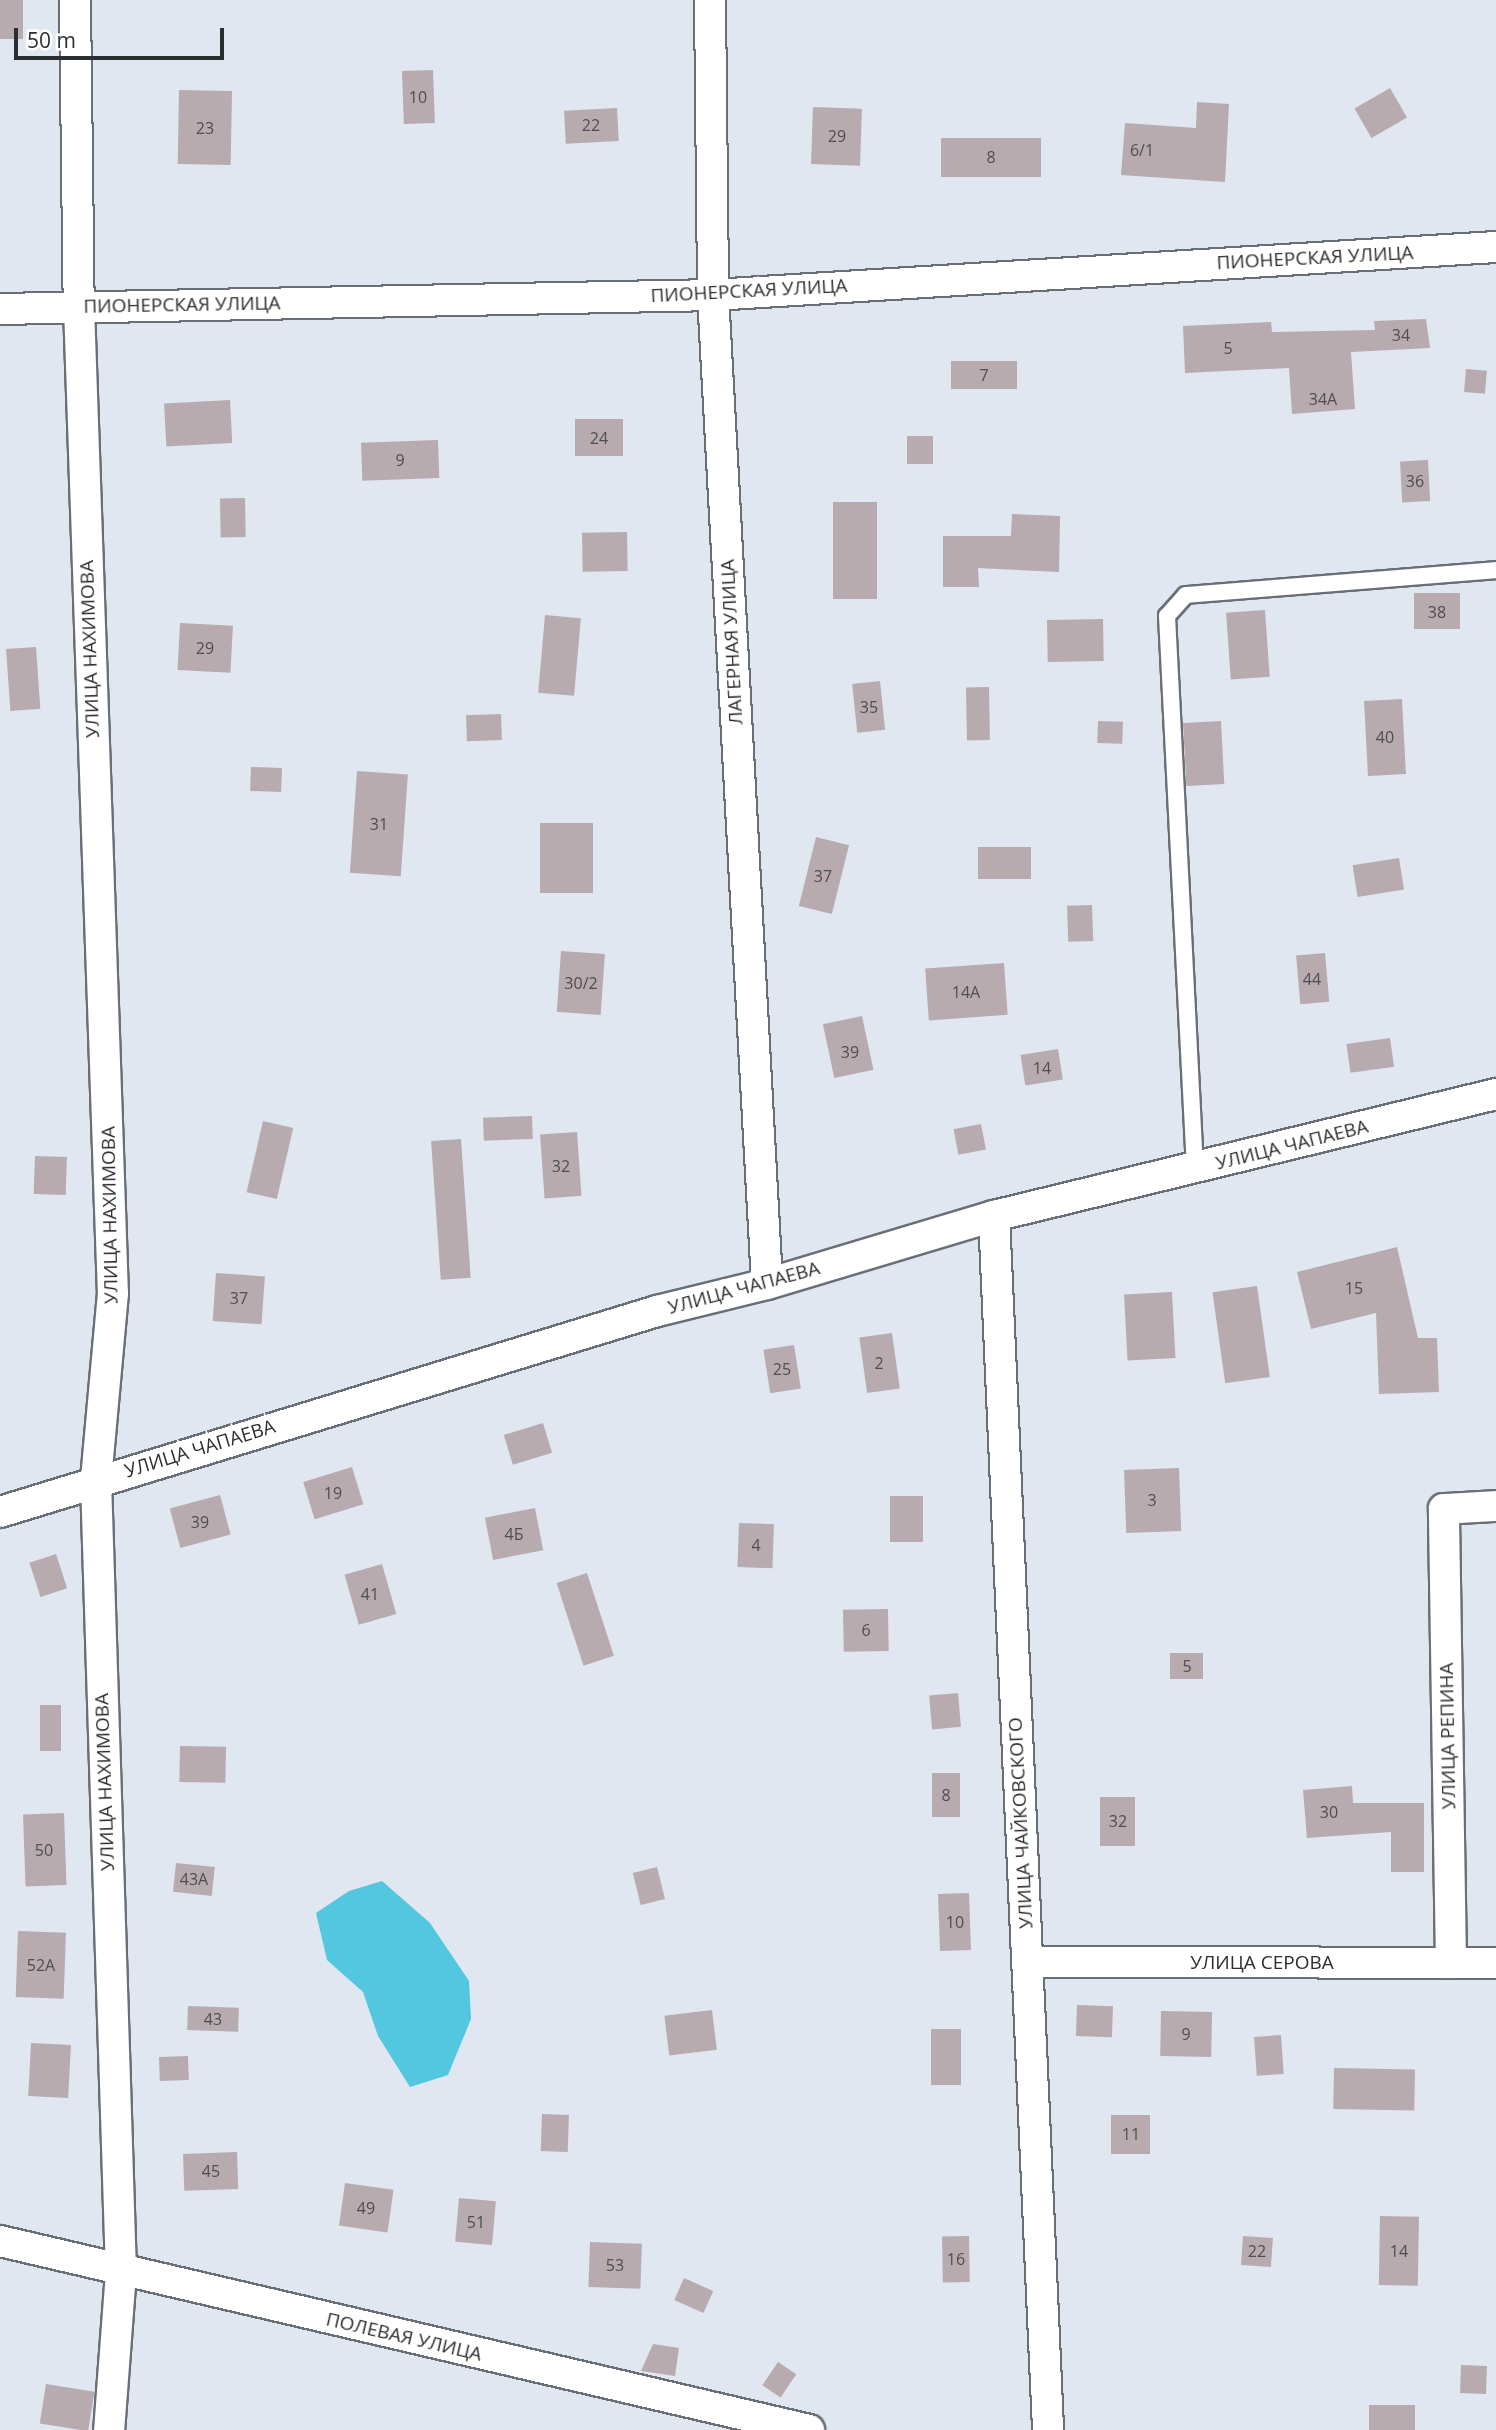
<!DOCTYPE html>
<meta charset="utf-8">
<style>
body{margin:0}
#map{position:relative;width:1496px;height:2430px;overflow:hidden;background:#e0e7f0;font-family:"Open Sans",sans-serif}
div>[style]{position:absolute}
.water>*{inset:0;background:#53c6e0}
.building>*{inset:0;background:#b7abaf;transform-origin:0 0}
.roads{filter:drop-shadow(2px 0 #696f77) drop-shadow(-2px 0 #696f77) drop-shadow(0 2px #696f77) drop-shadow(0 -2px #696f77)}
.lane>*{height:16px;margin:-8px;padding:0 8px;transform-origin:8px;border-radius:8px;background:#fff}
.street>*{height:30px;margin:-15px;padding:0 15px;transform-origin:15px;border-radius:15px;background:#fff}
span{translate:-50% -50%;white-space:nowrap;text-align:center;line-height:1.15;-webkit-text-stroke:6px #fff;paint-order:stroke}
.number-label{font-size:16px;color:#4e4d50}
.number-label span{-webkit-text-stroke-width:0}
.street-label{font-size:19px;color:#2b2e31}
.scale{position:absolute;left:14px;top:28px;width:210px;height:32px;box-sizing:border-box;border:4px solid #2b2e31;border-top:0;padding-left:9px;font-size:21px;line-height:24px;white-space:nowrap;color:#2b2e31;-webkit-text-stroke:5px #fff;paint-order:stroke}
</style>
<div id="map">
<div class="water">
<div style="clip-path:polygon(382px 1881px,430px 1923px,469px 1981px,471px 2019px,448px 2075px,410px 2087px,378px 2036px,363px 1992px,327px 1960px,316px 1913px,349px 1891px)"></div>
</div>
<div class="building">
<div style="left:0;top:0;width:23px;height:39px"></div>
<div style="left:433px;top:70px;width:53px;height:31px;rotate:88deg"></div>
<div style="left:1390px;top:88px;width:34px;height:41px;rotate:60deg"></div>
<div style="left:179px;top:90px;width:53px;height:74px;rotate:1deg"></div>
<div style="clip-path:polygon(1197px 102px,1229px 104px,1225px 182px,1121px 175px,1125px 123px,1196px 128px)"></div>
<div style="left:813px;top:107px;width:49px;height:57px;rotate:2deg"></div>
<div style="left:617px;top:108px;width:33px;height:53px;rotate:87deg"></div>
<div style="left:941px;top:138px;width:100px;height:39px"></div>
<div style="clip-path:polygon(1426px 319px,1430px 348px,1351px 352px,1355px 409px,1292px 414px,1289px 368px,1185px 373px,1183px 326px,1271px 322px,1272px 332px,1375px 330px,1374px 321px)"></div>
<div style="left:951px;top:361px;width:66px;height:28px"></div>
<div style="left:1466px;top:369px;width:21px;height:23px;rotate:5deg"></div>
<div style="left:230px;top:400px;width:43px;height:66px;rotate:87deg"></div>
<div style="left:575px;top:419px;width:48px;height:37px"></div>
<div style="left:907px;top:436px;width:26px;height:28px"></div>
<div style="left:438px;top:440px;width:38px;height:77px;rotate:88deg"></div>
<div style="left:1428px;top:460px;width:41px;height:28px;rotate:87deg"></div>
<div style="left:245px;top:498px;width:39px;height:25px;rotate:89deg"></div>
<div style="left:877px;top:502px;width:97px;height:44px;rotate:90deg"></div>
<div style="clip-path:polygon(1012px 514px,1060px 516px,1059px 572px,978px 568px,979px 587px,943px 587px,943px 536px,1011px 536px)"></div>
<div style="left:627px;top:532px;width:39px;height:45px;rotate:89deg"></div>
<div style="left:1460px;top:593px;width:36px;height:46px;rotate:90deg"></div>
<div style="left:1265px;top:610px;width:67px;height:39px;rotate:86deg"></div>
<div style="left:545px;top:615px;width:36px;height:78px;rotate:5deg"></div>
<div style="left:1103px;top:619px;width:42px;height:56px;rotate:89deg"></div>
<div style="left:180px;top:623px;width:53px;height:47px;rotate:3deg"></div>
<div style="left:36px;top:647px;width:62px;height:30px;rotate:86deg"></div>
<div style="left:880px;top:681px;width:49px;height:28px;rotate:84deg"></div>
<div style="left:989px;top:687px;width:53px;height:23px;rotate:89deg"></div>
<div style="left:1402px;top:699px;width:75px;height:38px;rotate:87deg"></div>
<div style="left:501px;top:714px;width:26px;height:35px;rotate:88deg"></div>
<div style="left:1098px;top:721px;width:25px;height:22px;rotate:2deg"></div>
<div style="left:1221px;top:721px;width:63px;height:38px;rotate:87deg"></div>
<div style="left:251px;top:767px;width:31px;height:24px;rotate:2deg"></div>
<div style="left:357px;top:771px;width:51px;height:102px;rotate:4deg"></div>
<div style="left:593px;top:823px;width:70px;height:53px;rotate:90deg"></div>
<div style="left:816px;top:837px;width:34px;height:71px;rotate:14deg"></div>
<div style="left:978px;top:847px;width:53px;height:32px"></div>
<div style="left:1399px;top:858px;width:32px;height:47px;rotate:81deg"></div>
<div style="left:1092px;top:905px;width:36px;height:25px;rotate:88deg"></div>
<div style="left:561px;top:951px;width:44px;height:61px;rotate:4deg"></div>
<div style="left:1325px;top:953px;width:49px;height:29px;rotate:85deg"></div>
<div style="left:1004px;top:963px;width:52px;height:79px;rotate:86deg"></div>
<div style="left:862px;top:1016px;width:55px;height:40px;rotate:78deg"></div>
<div style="left:1390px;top:1038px;width:29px;height:44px;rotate:82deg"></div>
<div style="left:1058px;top:1049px;width:31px;height:38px;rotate:81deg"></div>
<div style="left:532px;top:1116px;width:23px;height:49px;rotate:88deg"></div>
<div style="left:263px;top:1121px;width:31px;height:73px;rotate:13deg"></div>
<div style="left:981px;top:1124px;width:26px;height:28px;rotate:79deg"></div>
<div style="left:577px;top:1132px;width:64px;height:37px;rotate:86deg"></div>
<div style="left:461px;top:1139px;width:139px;height:30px;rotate:86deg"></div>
<div style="left:35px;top:1156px;width:32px;height:38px;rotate:2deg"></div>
<div style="clip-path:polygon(1397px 1247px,1418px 1338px,1437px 1338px,1439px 1392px,1379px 1394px,1376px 1313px,1311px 1329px,1297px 1272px)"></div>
<div style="left:216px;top:1273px;width:49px;height:48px;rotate:4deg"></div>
<div style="left:1257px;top:1286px;width:92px;height:45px;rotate:82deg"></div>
<div style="left:1172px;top:1292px;width:66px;height:48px;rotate:87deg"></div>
<div style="left:892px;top:1333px;width:56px;height:33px;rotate:82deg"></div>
<div style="left:794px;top:1345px;width:44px;height:31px;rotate:81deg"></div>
<div style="left:543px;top:1423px;width:31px;height:41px;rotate:73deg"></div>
<div style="left:352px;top:1467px;width:39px;height:51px;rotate:73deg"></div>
<div style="left:1179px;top:1468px;width:63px;height:55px;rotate:88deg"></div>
<div style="left:220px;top:1495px;width:41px;height:52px;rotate:75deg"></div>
<div style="left:923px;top:1496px;width:46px;height:33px;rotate:90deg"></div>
<div style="left:535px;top:1508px;width:43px;height:51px;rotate:79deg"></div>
<div style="left:739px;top:1523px;width:35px;height:44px;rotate:2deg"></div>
<div style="left:56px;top:1554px;width:36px;height:28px;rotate:72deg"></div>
<div style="left:382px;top:1564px;width:52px;height:39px;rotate:74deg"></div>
<div style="left:587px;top:1573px;width:87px;height:32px;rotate:72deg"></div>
<div style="left:888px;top:1609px;width:42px;height:45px;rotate:89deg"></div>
<div style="left:1170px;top:1653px;width:33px;height:26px"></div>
<div style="left:958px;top:1693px;width:34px;height:29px;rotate:85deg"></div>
<div style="left:40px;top:1705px;width:21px;height:46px"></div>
<div style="left:180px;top:1746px;width:46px;height:36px;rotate:1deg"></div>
<div style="left:932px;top:1773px;width:28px;height:44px"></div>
<div style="clip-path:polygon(1352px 1786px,1353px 1803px,1424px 1803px,1424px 1872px,1391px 1872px,1391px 1832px,1307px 1838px,1303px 1790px)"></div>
<div style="left:1100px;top:1797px;width:35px;height:49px"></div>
<div style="left:64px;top:1813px;width:72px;height:41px;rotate:88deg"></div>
<div style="left:176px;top:1863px;width:39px;height:29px;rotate:6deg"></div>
<div style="left:657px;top:1867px;width:33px;height:25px;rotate:76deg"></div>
<div style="left:969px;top:1893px;width:57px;height:31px;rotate:88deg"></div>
<div style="left:18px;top:1931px;width:48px;height:66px;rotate:2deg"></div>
<div style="left:1077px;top:2005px;width:36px;height:31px;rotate:2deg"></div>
<div style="left:188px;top:2006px;width:51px;height:24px;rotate:2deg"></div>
<div style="left:712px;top:2010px;width:40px;height:48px;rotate:83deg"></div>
<div style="left:1161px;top:2011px;width:51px;height:45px;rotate:1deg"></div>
<div style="left:931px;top:2029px;width:30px;height:56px"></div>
<div style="left:1281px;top:2035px;width:39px;height:27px;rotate:86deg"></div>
<div style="left:31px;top:2043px;width:40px;height:53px;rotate:3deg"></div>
<div style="left:188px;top:2056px;width:24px;height:29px;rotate:88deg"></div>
<div style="left:1334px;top:2068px;width:81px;height:41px;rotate:1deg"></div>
<div style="left:542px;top:2114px;width:27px;height:37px;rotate:2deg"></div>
<div style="left:1111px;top:2115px;width:39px;height:39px"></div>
<div style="left:237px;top:2152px;width:37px;height:54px;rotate:88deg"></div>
<div style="left:345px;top:2183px;width:49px;height:43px;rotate:8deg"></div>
<div style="left:459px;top:2198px;width:37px;height:44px;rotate:5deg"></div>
<div style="left:1380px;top:2216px;width:39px;height:69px;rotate:1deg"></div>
<div style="left:969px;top:2236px;width:46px;height:27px;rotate:89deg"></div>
<div style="left:1243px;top:2236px;width:30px;height:29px;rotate:4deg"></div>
<div style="left:590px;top:2242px;width:52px;height:45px;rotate:2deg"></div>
<div style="left:684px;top:2278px;width:32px;height:24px;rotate:24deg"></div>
<div style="clip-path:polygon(653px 2344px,679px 2348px,675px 2376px,641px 2371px)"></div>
<div style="left:778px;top:2362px;width:22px;height:28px;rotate:34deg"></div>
<div style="left:1461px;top:2365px;width:26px;height:28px;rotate:2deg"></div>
<div style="left:46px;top:2384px;width:49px;height:40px;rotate:9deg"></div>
<div style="left:1415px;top:2405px;width:25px;height:46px;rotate:90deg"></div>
</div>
<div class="roads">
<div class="lane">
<div style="left:1195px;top:1169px;width:554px;rotate:-92.9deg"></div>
<div style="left:1167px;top:616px;width:28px;rotate:-48deg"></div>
<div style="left:1186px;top:595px;width:311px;rotate:-4.6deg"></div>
</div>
<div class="street">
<div style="left:75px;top:0;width:307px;rotate:89.3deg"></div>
<div style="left:79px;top:307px;width:987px;rotate:88.03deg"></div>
<div style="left:113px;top:1293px;width:189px;rotate:95.2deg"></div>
<div style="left:96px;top:1481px;width:791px;rotate:88.19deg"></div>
<div style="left:121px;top:2272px;width:158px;rotate:94.3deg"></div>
<div style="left:710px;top:0;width:295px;rotate:89.4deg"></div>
<div style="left:713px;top:295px;width:990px;rotate:86.87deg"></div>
<div style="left:0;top:309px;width:713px;rotate:-1.12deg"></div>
<div style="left:713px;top:295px;width:784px;rotate:-3.51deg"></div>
<div style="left:994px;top:1216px;width:1215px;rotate:87.45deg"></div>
<div style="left:0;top:1512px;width:687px;rotate:-17.01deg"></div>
<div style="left:657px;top:1311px;width:113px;rotate:-13.8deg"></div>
<div style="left:767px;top:1284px;width:237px;rotate:-16.7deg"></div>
<div style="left:994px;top:1216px;width:517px;rotate:-13.66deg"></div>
<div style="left:1028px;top:1962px;width:468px;rotate:0.1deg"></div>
<div style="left:1451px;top:1963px;width:454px;rotate:-90.9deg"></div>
<div style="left:1444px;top:1509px;width:52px;rotate:-3.3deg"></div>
<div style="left:0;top:2241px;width:831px;rotate:13.15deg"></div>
</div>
</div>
<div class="number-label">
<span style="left:418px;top:97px">10</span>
<span style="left:591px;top:125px">22</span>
<span style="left:205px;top:128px">23</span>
<span style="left:837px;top:136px">29</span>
<span style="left:1142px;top:150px">6/1</span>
<span style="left:991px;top:157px">8</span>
<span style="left:1401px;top:335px">34</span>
<span style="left:1228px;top:348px">5</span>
<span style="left:984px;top:375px">7</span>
<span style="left:1323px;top:399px">34А</span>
<span style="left:599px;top:438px">24</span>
<span style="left:400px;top:460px">9</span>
<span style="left:1415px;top:481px">36</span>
<span style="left:1437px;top:612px">38</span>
<span style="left:205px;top:648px">29</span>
<span style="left:869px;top:707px">35</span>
<span style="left:1385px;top:737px">40</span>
<span style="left:379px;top:824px">31</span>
<span style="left:823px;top:876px">37</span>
<span style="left:1312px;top:979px">44</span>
<span style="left:581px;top:983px">30/2</span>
<span style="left:966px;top:992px">14А</span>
<span style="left:850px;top:1052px">39</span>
<span style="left:1042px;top:1068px">14</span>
<span style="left:561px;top:1166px">32</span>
<span style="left:1354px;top:1288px">15</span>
<span style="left:239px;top:1298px">37</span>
<span style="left:879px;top:1363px">2</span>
<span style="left:782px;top:1369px">25</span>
<span style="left:333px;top:1493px">19</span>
<span style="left:1152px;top:1500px">3</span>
<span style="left:200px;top:1522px">39</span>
<span style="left:514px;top:1534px">4Б</span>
<span style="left:756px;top:1545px">4</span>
<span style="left:370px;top:1594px">41</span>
<span style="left:866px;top:1630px">6</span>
<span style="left:1187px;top:1666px">5</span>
<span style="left:946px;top:1795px">8</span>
<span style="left:1329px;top:1812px">30</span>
<span style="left:1118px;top:1821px">32</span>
<span style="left:44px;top:1850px">50</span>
<span style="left:194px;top:1879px">43А</span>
<span style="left:955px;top:1922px">10</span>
<span style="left:41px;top:1965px">52А</span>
<span style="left:213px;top:2019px">43</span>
<span style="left:1186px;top:2034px">9</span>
<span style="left:1131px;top:2134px">11</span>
<span style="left:211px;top:2171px">45</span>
<span style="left:366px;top:2208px">49</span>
<span style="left:476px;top:2222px">51</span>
<span style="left:1257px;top:2251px">22</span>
<span style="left:1399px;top:2251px">14</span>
<span style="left:956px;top:2259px">16</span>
<span style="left:615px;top:2265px">53</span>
</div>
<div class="street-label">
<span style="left:1315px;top:258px;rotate:-3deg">ПИОНЕРСКАЯ УЛИЦА</span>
<span style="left:749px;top:291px;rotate:-3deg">ПИОНЕРСКАЯ УЛИЦА</span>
<span style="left:182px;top:305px;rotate:-1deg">ПИОНЕРСКАЯ УЛИЦА</span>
<span style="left:732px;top:642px;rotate:-93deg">ЛАГЕРНАЯ УЛИЦА</span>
<span style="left:90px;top:649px;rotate:-92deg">УЛИЦА НАХИМОВА</span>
<span style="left:1292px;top:1145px;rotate:-14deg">УЛИЦА ЧАПАЕВА</span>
<span style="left:110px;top:1215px;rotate:-91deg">УЛИЦА НАХИМОВА</span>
<span style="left:744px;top:1288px;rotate:-15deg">УЛИЦА ЧАПАЕВА</span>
<span style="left:200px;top:1449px;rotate:-17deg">УЛИЦА ЧАПАЕВА</span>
<span style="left:1448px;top:1736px;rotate:-91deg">УЛИЦА РЕПИНА</span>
<span style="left:105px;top:1782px;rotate:-92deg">УЛИЦА НАХИМОВА</span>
<span style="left:1021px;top:1823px;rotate:-93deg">УЛИЦА ЧАЙКОВСКОГО</span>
<span style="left:1262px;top:1963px">УЛИЦА СЕРОВА</span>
<span style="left:404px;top:2337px;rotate:13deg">ПОЛЕВАЯ УЛИЦА</span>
</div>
<div class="scale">50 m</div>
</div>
